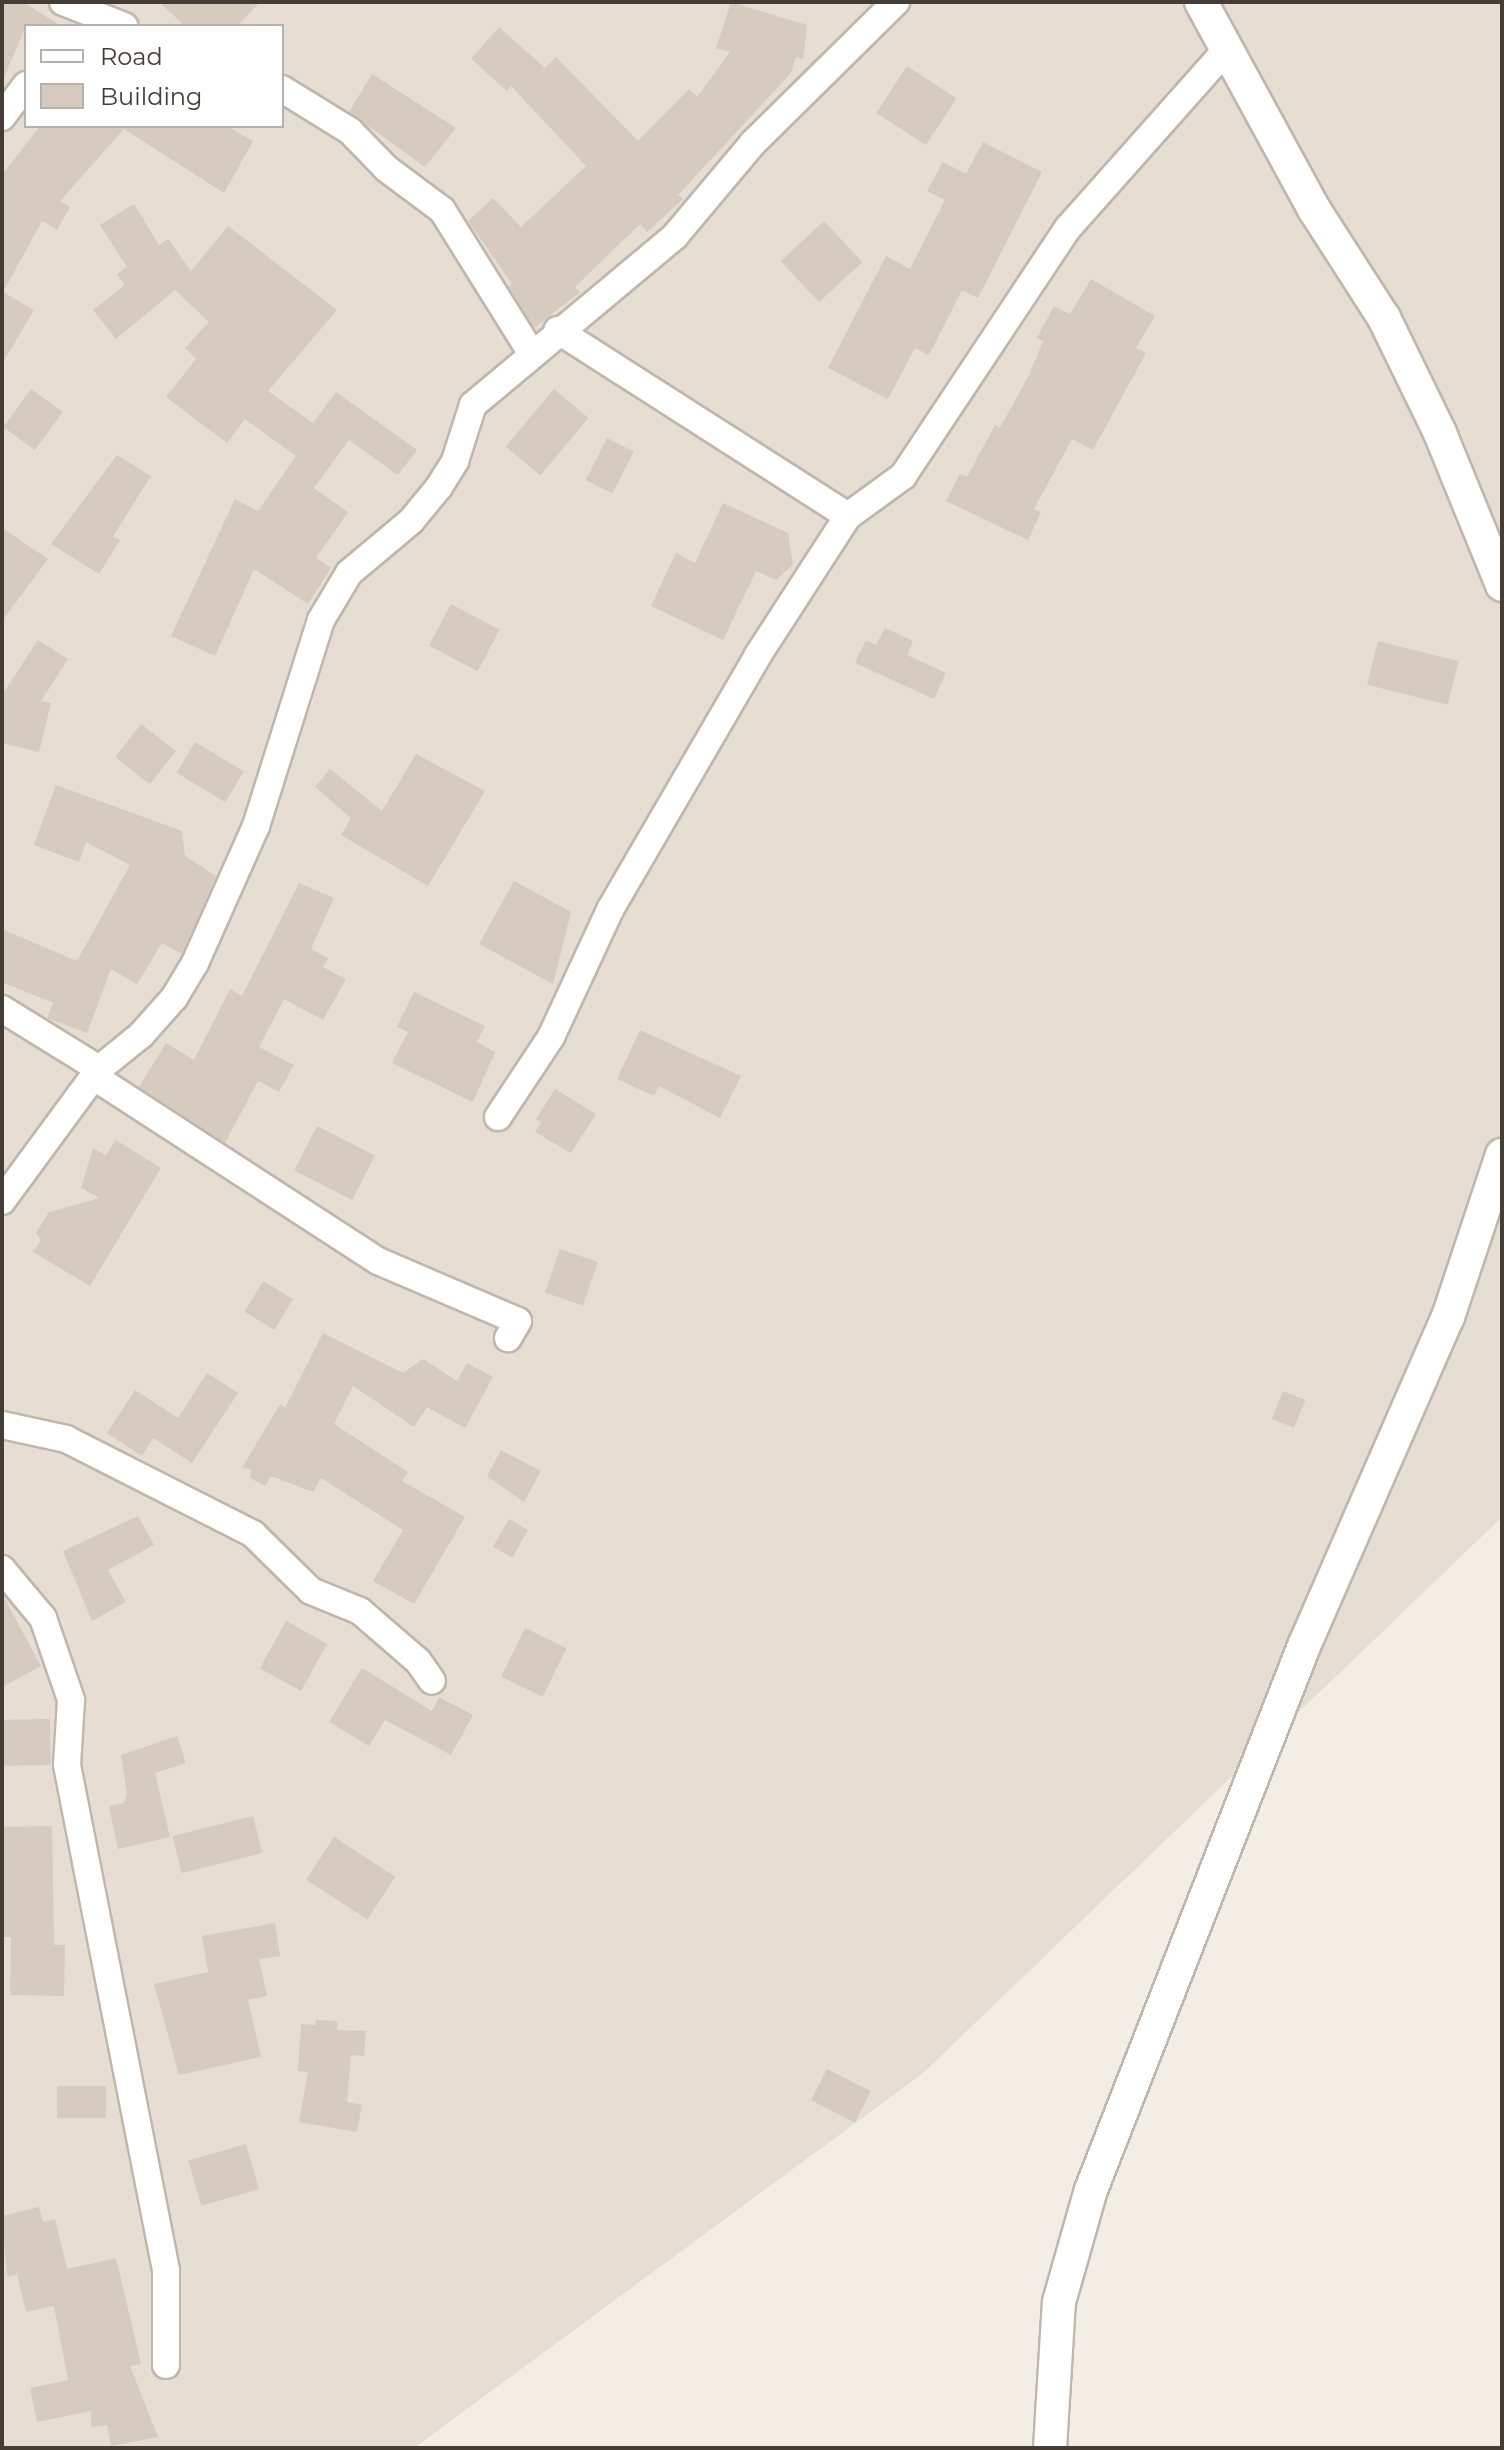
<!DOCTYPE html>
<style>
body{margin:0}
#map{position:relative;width:1504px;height:2450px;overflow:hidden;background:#f2ede5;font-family:Montserrat,sans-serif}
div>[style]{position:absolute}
.residential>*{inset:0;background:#e6ded3}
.building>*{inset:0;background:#d7cabe;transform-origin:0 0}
.roads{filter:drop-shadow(2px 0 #c1b6ab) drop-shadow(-2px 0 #c1b6ab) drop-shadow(0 2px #c1b6ab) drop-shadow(0 -2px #c1b6ab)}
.minor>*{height:26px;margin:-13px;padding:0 13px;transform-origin:13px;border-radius:13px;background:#fff}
.tertiary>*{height:32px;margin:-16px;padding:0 16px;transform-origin:16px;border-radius:16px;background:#fff}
span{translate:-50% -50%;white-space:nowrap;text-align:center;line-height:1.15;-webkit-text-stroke:8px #fff;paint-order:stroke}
.frame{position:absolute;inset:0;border:4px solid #453c35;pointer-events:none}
.legend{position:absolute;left:24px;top:24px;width:260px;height:104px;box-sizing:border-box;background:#fff;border:2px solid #b5b1ae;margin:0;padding:10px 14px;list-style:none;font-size:24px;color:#453c35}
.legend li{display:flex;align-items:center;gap:16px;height:40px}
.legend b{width:40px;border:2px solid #b5b1ae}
</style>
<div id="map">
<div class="residential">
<div style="clip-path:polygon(evenodd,2px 2px,1502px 2px,1502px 1517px,922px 2074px,414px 2448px,2px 2448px,2px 2px,26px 26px,282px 26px,282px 126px,26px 126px,26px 26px)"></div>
</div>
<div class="building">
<div style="clip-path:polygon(2px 2px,23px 2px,61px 26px,26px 26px,2px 82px)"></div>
<div style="clip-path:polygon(159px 2px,260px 2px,237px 26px,185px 26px)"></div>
<div style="clip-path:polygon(731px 2px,807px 25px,803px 59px,796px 57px,791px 73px,678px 195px,683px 199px,647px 232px,640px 224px,575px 287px,580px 292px,534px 328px,509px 287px,512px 284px,468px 221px,493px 198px,521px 227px,586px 166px,511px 86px,507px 91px,471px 59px,499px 27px,545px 68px,556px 57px,638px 141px,689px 89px,697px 97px,730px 52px,716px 48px)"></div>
<div style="left:907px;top:66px;width:59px;height:56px;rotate:33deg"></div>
<div style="clip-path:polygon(372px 74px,456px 128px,425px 167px,349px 112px)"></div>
<div style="clip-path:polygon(40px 126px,227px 126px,253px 141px,224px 193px,124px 129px,60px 201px,70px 207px,57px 230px,42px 221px,3px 292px,34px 310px,2px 364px,2px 175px)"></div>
<div style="clip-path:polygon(983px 142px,1042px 172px,978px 298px,962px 290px,929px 355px,915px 348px,888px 399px,828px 368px,886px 256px,910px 269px,945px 200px,927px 191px,943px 162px,966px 174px)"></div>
<div style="clip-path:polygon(134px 204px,159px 245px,168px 239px,191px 271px,228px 226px,337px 310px,268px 391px,313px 423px,336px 392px,417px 450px,398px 475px,349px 440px,314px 488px,348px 512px,316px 558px,331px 568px,308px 604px,254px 569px,215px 656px,171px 636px,235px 499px,258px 511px,296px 456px,245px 419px,227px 443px,166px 397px,196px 359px,185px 348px,209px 322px,175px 290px,116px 339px,93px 310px,125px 285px,117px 274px,127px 267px,100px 225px)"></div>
<div style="left:824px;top:221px;width:56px;height:59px;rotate:47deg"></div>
<div style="clip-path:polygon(1091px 279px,1155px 316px,1136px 348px,1146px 353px,1093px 450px,1072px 439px,1034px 509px,1041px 512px,1028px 540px,946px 501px,960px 474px,967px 477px,995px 425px,1000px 428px,1029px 375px,1043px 341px,1037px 338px,1054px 306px,1070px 314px)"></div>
<div style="left:31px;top:389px;width:39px;height:47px;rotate:36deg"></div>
<div style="left:554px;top:389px;width:45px;height:75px;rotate:40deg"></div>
<div style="left:607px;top:438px;width:30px;height:47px;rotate:27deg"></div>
<div style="clip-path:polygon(117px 455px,151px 476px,113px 536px,120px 540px,99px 574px,51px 544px)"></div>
<div style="clip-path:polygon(723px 503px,788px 533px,793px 565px,776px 580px,756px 571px,723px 640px,651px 606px,676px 553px,695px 563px)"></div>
<div style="clip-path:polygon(2px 528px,48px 559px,2px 621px)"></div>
<div style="left:451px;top:604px;width:55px;height:47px;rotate:28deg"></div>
<div style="clip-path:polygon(885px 628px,913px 641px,907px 655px,946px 673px,934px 699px,855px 663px,866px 640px,876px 645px)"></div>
<div style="clip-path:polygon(38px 640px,68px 659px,41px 701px,51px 703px,39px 752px,2px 743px,2px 695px)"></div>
<div style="left:1378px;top:641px;width:83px;height:45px;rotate:14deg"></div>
<div style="left:141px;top:724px;width:44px;height:42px;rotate:38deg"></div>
<div style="left:195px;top:742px;width:57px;height:36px;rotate:31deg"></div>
<div style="clip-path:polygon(416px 754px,485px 791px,428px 886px,341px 835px,351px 818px,315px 787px,330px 769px,382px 811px)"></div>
<div style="clip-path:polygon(56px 785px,182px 831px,185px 856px,216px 876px,182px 954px,162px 943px,137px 984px,111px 969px,87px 1033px,47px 1018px,53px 1003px,2px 982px,2px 929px,77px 961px,130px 865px,86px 842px,79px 862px,34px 845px)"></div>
<div style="clip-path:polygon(514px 881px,571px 912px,553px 984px,479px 944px)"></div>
<div style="clip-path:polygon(299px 883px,334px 898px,311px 949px,328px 958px,323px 967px,346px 979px,323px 1020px,284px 999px,259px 1047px,294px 1065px,279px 1092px,258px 1081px,225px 1143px,139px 1087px,166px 1043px,194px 1060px,230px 989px,242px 996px)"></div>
<div style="clip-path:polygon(414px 992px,485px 1026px,477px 1042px,495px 1052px,473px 1102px,392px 1063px,408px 1032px,397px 1027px)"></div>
<div style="clip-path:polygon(640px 1030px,741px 1076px,720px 1118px,659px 1086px,654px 1096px,617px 1079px)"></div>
<div style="clip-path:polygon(555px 1089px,596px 1114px,571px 1153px,535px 1132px,541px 1122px,536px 1119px)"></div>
<div style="left:317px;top:1126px;width:65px;height:50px;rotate:27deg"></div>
<div style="clip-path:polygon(116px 1140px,161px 1168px,90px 1286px,33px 1252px,41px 1240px,36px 1233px,49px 1212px,100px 1198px,81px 1188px,93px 1148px,106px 1155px)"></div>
<div style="left:560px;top:1249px;width:40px;height:46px;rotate:19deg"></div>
<div style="left:263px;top:1281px;width:35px;height:36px;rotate:31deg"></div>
<div style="clip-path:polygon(323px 1333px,403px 1373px,423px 1359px,457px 1381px,467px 1363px,493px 1377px,465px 1428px,427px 1407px,414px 1427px,353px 1386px,334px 1424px,408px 1472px,402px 1481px,465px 1517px,414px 1604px,373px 1581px,403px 1530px,321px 1478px,313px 1492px,271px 1476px,265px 1486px,250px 1478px,251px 1469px,242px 1468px,280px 1404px,285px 1408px)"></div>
<div style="clip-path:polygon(207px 1373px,238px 1393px,192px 1463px,153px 1438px,142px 1456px,107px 1433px,135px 1390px,178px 1418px)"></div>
<div style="left:1283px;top:1391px;width:24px;height:30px;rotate:22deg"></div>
<div style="clip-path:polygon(501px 1450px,541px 1471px,524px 1502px,487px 1476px)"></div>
<div style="clip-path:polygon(138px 1516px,154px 1545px,108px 1570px,126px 1602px,92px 1621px,63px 1551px)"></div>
<div style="left:509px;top:1519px;width:22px;height:32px;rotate:30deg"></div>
<div style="clip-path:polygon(2px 1594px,41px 1666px,2px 1687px)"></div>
<div style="left:286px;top:1621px;width:47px;height:54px;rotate:29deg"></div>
<div style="left:525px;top:1628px;width:46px;height:54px;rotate:26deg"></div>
<div style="clip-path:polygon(362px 1668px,432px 1711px,439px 1697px,473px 1715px,451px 1755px,385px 1720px,369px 1746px,329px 1722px)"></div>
<div style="left:50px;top:1719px;width:46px;height:48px;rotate:89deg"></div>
<div style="clip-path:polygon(177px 1736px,186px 1763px,155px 1773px,170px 1837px,118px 1849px,109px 1806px,124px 1803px,127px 1794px,121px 1755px)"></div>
<div style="left:253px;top:1816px;width:38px;height:83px;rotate:76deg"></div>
<div style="clip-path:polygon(52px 1826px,54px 1945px,65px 1945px,64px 1996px,10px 1995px,11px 1937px,2px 1937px,2px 1827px)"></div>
<div style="left:334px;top:1837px;width:73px;height:51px;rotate:33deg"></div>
<div style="clip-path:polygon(275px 1923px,280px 1956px,259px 1959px,267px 1996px,248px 2000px,261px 2057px,179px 2075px,154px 1984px,208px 1972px,202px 1936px)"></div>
<div style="clip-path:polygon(316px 2020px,338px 2021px,337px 2030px,366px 2031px,364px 2056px,351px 2055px,347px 2102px,362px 2105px,357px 2132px,299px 2122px,308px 2072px,298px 2071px,301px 2024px,315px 2025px)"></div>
<div style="left:827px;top:2069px;width:49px;height:35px;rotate:27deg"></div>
<div style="left:106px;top:2086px;width:32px;height:49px;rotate:90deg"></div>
<div style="left:246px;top:2144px;width:47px;height:60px;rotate:74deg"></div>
<div style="clip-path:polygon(39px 2207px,43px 2222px,55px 2219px,67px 2269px,116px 2258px,141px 2364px,130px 2366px,158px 2437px,111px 2446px,107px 2425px,91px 2427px,91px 2411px,37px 2422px,30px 2388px,68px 2380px,54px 2306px,26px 2312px,17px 2274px,7px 2277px,2px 2216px)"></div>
</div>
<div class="roads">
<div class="minor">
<div style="left:63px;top:2px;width:66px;rotate:21.5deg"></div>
<div style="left:282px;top:89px;width:80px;rotate:31.7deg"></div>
<div style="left:350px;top:131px;width:53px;rotate:45.8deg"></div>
<div style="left:387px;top:169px;width:69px;rotate:36.7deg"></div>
<div style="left:442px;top:210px;width:170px;rotate:58deg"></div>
<div style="left:2px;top:117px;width:40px;rotate:-53deg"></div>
<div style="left:848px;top:516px;width:68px;rotate:-36deg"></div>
<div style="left:903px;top:476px;width:298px;rotate:-56.4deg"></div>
<div style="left:1068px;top:228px;width:235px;rotate:-48.4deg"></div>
<div style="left:2px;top:1009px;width:114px;rotate:31.7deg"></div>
<div style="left:93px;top:1076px;width:340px;rotate:33deg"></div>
<div style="left:378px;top:1261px;width:152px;rotate:23.2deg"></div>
<div style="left:518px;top:1321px;width:20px;rotate:120deg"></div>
<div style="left:498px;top:1117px;width:96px;rotate:-56.5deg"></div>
<div style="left:551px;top:1037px;width:142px;rotate:-65.1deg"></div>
<div style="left:611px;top:908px;width:293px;rotate:-59.8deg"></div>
<div style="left:758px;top:655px;width:166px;rotate:-57.1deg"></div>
<div style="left:848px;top:516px;width:345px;rotate:-147.4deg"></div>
<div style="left:2px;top:1201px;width:164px;rotate:-53.7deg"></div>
<div style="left:99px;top:1069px;width:54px;rotate:-39deg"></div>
<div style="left:141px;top:1035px;width:50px;rotate:-48.3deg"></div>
<div style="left:174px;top:998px;width:41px;rotate:-59deg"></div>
<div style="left:195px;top:963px;width:150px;rotate:-66deg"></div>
<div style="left:256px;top:826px;width:216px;rotate:-72.5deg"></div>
<div style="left:321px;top:620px;width:55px;rotate:-59.2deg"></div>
<div style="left:349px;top:573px;width:81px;rotate:-40deg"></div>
<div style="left:411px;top:521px;width:44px;rotate:-50.5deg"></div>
<div style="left:439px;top:487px;width:31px;rotate:-58deg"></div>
<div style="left:455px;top:461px;width:59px;rotate:-72.2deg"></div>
<div style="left:473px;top:405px;width:263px;rotate:-39.9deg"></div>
<div style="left:675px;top:236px;width:121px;rotate:-50deg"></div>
<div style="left:753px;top:143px;width:201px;rotate:-44.6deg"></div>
<div style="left:2px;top:1425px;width:66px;rotate:12.3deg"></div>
<div style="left:66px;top:1439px;width:210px;rotate:26.9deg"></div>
<div style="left:253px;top:1534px;width:81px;rotate:44.5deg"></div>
<div style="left:311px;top:1591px;width:53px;rotate:22.2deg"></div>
<div style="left:360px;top:1611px;width:77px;rotate:40.8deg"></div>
<div style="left:418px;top:1661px;width:24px;rotate:55deg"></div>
<div style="left:2px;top:1569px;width:64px;rotate:50.1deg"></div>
<div style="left:43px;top:1618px;width:87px;rotate:71.1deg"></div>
<div style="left:71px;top:1700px;width:65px;rotate:93.5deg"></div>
<div style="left:67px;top:1765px;width:515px;rotate:78.91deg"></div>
<div style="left:166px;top:2270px;width:95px;rotate:90deg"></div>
</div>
<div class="tertiary">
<div style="left:1201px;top:2px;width:236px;rotate:61.4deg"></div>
<div style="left:1314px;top:209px;width:130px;rotate:57.3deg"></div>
<div style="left:1384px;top:318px;width:128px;rotate:64deg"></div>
<div style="left:1440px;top:433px;width:164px;rotate:67.8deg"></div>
<div style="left:1050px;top:2448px;width:146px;rotate:-86.5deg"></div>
<div style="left:1059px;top:2302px;width:116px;rotate:-74.1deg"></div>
<div style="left:1091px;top:2190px;width:584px;rotate:-68.62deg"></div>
<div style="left:1304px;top:1646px;width:359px;rotate:-66.4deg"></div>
<div style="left:1448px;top:1317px;width:171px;rotate:-71.6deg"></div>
</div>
</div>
<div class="frame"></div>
<ul class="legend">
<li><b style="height:10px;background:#fff"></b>Road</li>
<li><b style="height:22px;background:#d7cabe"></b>Building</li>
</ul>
</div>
